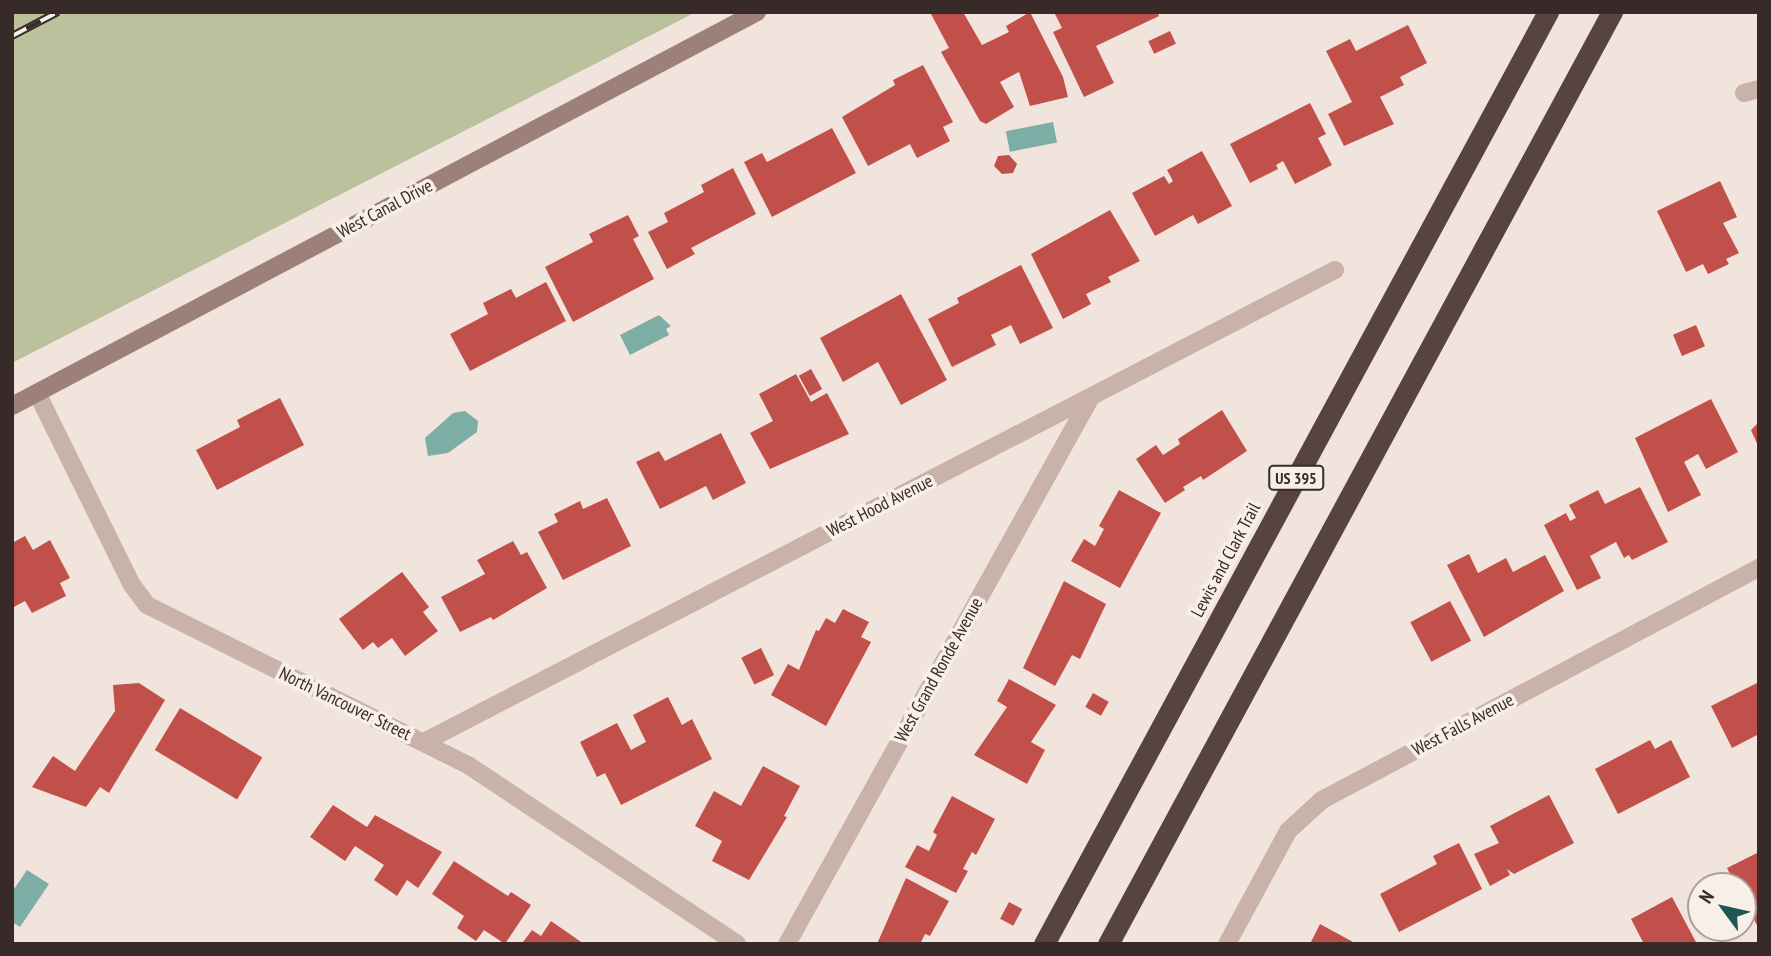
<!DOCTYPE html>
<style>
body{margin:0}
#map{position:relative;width:1771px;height:956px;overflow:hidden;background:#f1e4dd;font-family:"PT Sans Narrow",sans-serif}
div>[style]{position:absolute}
.green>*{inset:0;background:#bbc09d}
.water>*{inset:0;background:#7daea6;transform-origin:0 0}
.building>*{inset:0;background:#c2504a;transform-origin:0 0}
.street>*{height:18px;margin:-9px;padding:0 9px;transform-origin:9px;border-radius:9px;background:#c9b2a9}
.secondary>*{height:18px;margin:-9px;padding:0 9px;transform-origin:9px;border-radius:9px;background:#9d807a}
.highway>*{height:21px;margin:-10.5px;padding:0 10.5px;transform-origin:10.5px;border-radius:10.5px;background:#574340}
.rail>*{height:8px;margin-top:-4px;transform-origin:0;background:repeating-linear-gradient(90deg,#f9efe9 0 16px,#372a29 0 32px);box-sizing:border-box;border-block:2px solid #372a29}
span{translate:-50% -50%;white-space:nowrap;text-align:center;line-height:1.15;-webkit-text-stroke:7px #f9efe9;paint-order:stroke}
.shield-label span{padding:2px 5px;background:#f9efe9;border:2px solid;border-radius:5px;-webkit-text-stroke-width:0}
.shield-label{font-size:16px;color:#372a29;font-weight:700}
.street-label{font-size:18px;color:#372a29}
.frame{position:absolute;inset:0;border:14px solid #372a29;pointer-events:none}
.north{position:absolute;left:1687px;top:872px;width:70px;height:70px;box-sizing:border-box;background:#f9efe9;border:2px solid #aba09c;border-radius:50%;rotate:303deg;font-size:19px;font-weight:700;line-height:28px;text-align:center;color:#372a29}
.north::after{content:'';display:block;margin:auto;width:24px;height:32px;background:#1f5750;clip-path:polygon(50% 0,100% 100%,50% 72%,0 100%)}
</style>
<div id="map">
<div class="green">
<div style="clip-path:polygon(12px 12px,696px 12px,12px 363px)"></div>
</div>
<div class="water">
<div style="left:1053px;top:122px;width:21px;height:48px;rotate:79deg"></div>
<div style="clip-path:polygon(659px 315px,671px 326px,666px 329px,669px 335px,630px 355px,620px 335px)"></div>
<div style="clip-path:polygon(465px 411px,478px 421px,477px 432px,448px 453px,428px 456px,425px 438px,453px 413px)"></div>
<div style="clip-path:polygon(27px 870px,49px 884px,20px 927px,12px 922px,12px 892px)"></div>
</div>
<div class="building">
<div style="clip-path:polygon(963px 12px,982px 45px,1009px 32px,1006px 26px,1030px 12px,1063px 77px,1068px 97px,1030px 106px,1019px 72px,1000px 82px,1014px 107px,986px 124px,980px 121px,941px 52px,949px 48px,931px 14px)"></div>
<div style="clip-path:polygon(1054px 12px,1157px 12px,1159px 16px,1096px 46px,1114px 83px,1084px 97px,1053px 32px,1062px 28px)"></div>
<div style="clip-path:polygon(1408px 25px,1427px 63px,1400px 77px,1404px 85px,1380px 97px,1394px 124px,1344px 146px,1328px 114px,1352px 102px,1326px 51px,1350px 39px,1356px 51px)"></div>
<div style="left:1170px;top:31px;width:14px;height:24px;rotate:65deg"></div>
<div style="clip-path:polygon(923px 65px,953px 122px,943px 127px,950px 141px,917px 158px,910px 144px,868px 166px,842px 117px,895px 85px,893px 80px)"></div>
<div style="clip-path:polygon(1310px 103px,1326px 134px,1318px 138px,1332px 165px,1295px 184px,1283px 161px,1276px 165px,1278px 169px,1250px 183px,1230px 144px)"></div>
<div style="clip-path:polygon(832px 128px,856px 173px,772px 217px,744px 162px,762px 153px,767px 162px)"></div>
<div style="clip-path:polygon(1202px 151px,1232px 206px,1198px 224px,1193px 215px,1155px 236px,1132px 193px,1164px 176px,1169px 184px,1173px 181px,1167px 170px)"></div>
<div style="clip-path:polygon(1009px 155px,1017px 164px,1013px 173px,1002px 174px,994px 166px,998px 156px)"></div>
<div style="clip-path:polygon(733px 168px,756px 214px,691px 248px,695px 254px,667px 269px,648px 232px,668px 222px,664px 213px,704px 192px,701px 185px)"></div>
<div style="clip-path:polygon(1720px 181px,1737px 217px,1723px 223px,1739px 253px,1726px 259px,1729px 264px,1708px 274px,1703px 264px,1686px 272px,1657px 211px)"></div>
<div style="clip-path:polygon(1110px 210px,1140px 261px,1108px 277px,1111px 282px,1086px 294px,1091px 304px,1063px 319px,1031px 254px)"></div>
<div style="clip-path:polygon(628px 215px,639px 236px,633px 239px,654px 279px,573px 322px,545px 267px,593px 242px,589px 234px)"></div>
<div style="clip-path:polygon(1021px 265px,1053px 328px,1020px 344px,1011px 325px,991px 335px,996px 345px,952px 367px,928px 319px,959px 303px,957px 298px)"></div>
<div style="clip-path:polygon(546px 282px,566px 321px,470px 371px,450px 334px,488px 314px,483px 303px,511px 289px,516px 298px)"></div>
<div style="clip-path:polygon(901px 294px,947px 380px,901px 405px,878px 362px,843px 382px,820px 338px)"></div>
<div style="left:1696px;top:325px;width:23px;height:25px;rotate:67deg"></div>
<div style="left:811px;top:369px;width:23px;height:14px;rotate:61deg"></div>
<div style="clip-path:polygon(796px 374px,811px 402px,827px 393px,849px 434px,770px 469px,750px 433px,773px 421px,759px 394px)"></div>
<div style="clip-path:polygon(280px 398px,304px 445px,217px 490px,196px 450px,240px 427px,237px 420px)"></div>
<div style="clip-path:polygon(1711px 399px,1738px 452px,1706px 469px,1698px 454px,1684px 462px,1701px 495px,1668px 512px,1635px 438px)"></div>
<div style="clip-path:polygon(1222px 410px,1247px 451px,1203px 480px,1201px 476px,1183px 487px,1185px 490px,1165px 503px,1136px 459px,1156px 445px,1163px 455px,1180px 444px,1178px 439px)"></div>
<div style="clip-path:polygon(1759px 422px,1759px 448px,1751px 430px)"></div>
<div style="clip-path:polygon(721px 433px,746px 483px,713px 500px,706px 486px,660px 509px,636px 462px,659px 451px,665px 461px)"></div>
<div style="clip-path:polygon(1640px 487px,1668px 542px,1632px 560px,1629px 555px,1624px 558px,1616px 542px,1590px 556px,1601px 578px,1577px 590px,1544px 525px,1566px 513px,1570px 521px,1576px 518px,1569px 505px,1598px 490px,1605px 504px)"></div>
<div style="clip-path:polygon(1119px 490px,1161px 513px,1120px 588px,1071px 561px,1084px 539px,1095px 546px,1104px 529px,1099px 526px)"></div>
<div style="clip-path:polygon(607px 498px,631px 546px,563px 580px,538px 532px,558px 522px,554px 514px,580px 501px,583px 509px)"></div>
<div style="clip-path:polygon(25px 536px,33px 550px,50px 540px,70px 578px,60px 583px,66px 596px,32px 613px,25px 601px,12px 608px,12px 543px)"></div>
<div style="clip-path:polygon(513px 541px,521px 555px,527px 552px,547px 588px,493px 620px,491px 617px,460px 632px,441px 597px,485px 574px,477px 560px)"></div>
<div style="clip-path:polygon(1469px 554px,1478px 573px,1506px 558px,1513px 572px,1545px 555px,1564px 591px,1484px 637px,1447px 565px)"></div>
<div style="clip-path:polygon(402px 572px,429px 607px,423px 612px,438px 631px,405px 656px,392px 638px,378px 648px,373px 642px,363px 650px,339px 619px)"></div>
<div style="clip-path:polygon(1064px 581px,1106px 604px,1080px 659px,1072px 655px,1055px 686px,1023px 668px)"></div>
<div style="left:1450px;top:601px;width:45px;height:45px;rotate:62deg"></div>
<div style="clip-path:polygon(843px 609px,869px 622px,861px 637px,871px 642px,826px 726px,771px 695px,788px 664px,799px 670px,816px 630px,819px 631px,826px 618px,835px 623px)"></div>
<div style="left:761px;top:648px;width:30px;height:22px;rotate:64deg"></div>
<div style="clip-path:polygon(1009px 679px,1056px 705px,1031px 742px,1045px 750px,1027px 784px,974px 755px,1007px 707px,997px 701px)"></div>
<div style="clip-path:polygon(1759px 682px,1759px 734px,1732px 748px,1711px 706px)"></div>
<div style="clip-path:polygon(139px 683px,165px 700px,109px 793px,100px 787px,86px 807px,32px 787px,53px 756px,75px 771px,115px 711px,113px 685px)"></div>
<div style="left:1093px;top:693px;width:18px;height:16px;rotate:29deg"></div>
<div style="clip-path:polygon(668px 697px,682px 725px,692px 719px,712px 759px,621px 805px,605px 773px,597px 777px,580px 742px,617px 723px,631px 750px,646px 742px,633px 715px)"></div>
<div style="left:180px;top:708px;width:96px;height:49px;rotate:31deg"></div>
<div style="clip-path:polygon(1650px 740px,1655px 749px,1671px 740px,1690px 777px,1618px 814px,1595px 769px)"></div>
<div style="clip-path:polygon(763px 766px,800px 786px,784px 816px,787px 817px,749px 880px,712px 861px,722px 841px,695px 826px,714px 791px,741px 806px)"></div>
<div style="clip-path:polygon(1549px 795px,1574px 843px,1514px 874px,1507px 869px,1510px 875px,1490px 886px,1474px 854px,1499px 843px,1490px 826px)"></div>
<div style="clip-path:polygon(952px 796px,995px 819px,976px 855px,972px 852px,963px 869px,968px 871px,956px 893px,905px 867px,917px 845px,929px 851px,937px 835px,933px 832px)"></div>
<div style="clip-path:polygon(333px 805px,367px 827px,375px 815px,442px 852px,418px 888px,407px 880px,397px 896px,374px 880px,384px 865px,355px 846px,345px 861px,310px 837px)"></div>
<div style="clip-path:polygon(1459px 843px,1482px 889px,1399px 932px,1380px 894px,1437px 864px,1433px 856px)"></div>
<div style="clip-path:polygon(1759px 852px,1759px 929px,1743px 899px,1743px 886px,1736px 886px,1727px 868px)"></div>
<div style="clip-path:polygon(454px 861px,508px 896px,511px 892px,531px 905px,505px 944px,484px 930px,476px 941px,457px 928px,464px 916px,432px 894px)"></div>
<div style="clip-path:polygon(906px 878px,949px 901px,930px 936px,925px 934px,920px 944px,877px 944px)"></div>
<div style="clip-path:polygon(1672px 897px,1697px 944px,1644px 944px,1631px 919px)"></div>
<div style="left:1009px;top:902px;width:15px;height:19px;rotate:28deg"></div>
<div style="clip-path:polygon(551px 921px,584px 944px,523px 942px,532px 930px,541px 936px)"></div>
<div style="clip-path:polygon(1320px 924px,1353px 942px,1352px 944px,1310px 944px)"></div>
</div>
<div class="street">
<div style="left:1744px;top:93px;width:16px;rotate:-15deg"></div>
<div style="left:37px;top:393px;width:214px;rotate:63.7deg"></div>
<div style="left:132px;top:585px;width:25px;rotate:53deg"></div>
<div style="left:147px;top:605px;width:359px;rotate:26.5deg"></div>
<div style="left:468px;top:765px;width:323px;rotate:33.6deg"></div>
<div style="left:424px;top:742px;width:1026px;rotate:-27.39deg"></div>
<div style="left:787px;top:944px;width:626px;rotate:-60.94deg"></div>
<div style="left:1227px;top:944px;width:128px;rotate:-61.6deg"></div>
<div style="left:1288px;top:831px;width:46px;rotate:-42.4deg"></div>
<div style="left:1322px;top:800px;width:495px;rotate:-28deg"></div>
</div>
<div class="secondary">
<div style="left:12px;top:406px;width:843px;rotate:-27.87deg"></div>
</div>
<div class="highway">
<div style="left:1044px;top:944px;width:1060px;rotate:-61.6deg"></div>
<div style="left:1108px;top:944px;width:1060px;rotate:-61.6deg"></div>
</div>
<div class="rail">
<div style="left:12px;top:36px;width:52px;rotate:-27.6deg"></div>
</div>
<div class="shield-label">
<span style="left:1296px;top:478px">US 395</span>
</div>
<div class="street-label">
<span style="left:385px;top:209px;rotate:-28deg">West Canal Drive</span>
<span style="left:880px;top:506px;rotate:-27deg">West Hood Avenue</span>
<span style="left:1226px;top:560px;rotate:-62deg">Lewis and Clark Trail</span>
<span style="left:939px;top:670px;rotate:-61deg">West Grand Ronde Avenue</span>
<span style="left:345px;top:704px;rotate:26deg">North Vancouver Street</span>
<span style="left:1463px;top:725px;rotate:-28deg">West Falls Avenue</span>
</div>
<div class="frame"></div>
<div class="north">N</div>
</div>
